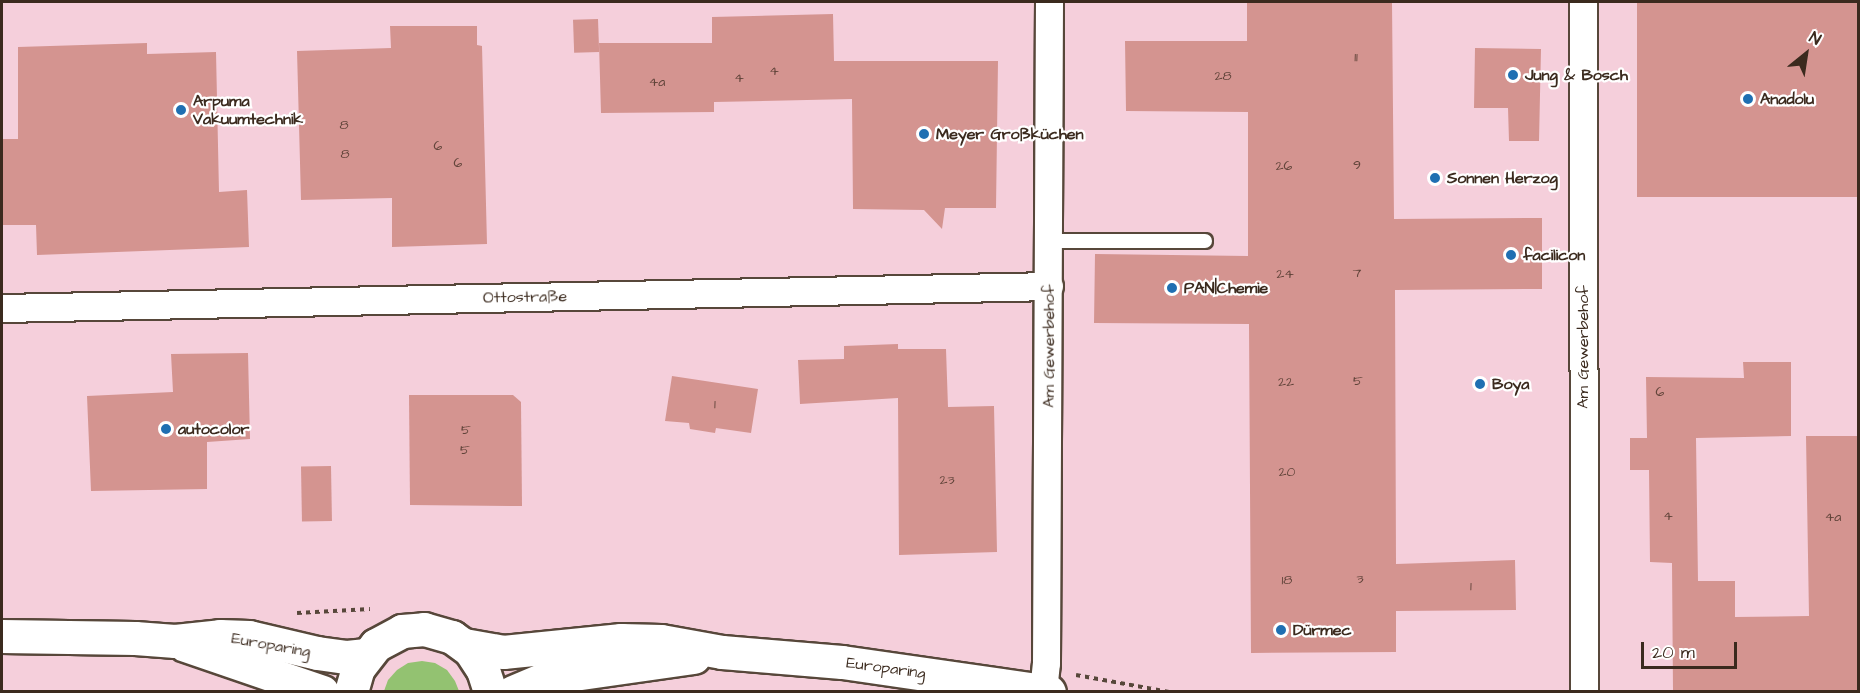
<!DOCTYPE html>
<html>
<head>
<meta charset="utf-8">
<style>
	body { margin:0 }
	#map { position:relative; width:1860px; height:693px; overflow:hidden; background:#f4edda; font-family:"Architects Daughter",sans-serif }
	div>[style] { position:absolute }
	.built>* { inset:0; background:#f5cfdb; transform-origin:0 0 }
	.green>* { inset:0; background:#93c271 }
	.building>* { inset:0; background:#d49490; transform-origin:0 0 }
	.path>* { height:4px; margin-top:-2px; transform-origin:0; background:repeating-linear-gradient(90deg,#57473a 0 4.5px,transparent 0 9px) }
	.roads { filter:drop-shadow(2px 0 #57473a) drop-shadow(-2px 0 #57473a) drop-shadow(0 2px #57473a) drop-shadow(0 -2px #57473a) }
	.lane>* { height:14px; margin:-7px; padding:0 7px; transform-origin:7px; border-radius:7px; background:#fff }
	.street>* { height:27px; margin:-13.5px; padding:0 13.5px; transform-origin:13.5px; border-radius:13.5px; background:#fff }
	.secondary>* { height:33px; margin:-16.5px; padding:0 16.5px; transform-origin:16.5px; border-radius:16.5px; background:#fff }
	.dots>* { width:16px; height:16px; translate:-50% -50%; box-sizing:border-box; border:3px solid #fff; border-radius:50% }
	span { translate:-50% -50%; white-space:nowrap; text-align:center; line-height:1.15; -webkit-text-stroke:4.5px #fff; paint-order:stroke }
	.number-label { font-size:14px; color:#61443a }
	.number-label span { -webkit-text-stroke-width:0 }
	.poi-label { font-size:16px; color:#3b2a1e; font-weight:700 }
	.left { translate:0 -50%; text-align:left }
	.street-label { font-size:16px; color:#3b2a1e }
	.frame { position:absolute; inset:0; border:3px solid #3b2a1e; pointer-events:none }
	.north { position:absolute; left:1776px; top:24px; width:60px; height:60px; -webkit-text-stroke:4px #fff; paint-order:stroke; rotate:30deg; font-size:16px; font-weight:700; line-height:24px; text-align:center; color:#3b2a1e }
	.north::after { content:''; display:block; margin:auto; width:21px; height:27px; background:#3b2a1e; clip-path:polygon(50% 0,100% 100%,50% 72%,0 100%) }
	.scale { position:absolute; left:1641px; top:642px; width:96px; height:27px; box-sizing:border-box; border:3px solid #3b2a1e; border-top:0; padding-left:8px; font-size:18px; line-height:21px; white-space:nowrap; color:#3b2a1e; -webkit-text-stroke:4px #fff; paint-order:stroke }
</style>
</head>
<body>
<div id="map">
	<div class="built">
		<div style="left:2px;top:2px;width:1856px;height:689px"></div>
	</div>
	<div class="green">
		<div style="clip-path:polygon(422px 661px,435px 663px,447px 670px,455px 681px,459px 691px,384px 691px,388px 680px,397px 670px,408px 663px)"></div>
	</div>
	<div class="building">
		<div style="clip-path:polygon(1247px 2px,1392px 2px,1394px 219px,1542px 218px,1542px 289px,1395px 290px,1396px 564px,1515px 560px,1516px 610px,1396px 611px,1396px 652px,1251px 653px,1249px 324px,1094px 323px,1095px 254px,1248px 256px,1248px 112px,1126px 111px,1125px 41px,1247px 41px)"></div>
		<div style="left:1637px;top:2px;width:221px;height:195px"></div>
		<div style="clip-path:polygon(833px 14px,834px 61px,998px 61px,996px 208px,945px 208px,942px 229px,924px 210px,853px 209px,852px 99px,714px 102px,714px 112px,601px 113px,599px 43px,712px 43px,712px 17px)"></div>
		<div style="left:598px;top:19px;width:33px;height:25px;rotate:88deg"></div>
		<div style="clip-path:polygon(390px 26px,477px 26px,477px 45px,482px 46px,487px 244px,392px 247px,392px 198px,301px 200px,297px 51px,391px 48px)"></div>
		<div style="clip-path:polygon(147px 43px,147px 54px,216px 52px,219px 192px,247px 190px,249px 247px,37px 255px,36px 225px,2px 225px,2px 139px,18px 139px,18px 47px)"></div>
		<div style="clip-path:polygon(1475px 48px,1541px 49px,1539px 141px,1509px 141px,1508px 108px,1474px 108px)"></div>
		<div style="clip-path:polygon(898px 344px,898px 349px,946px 349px,948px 407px,994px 406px,997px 552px,899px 555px,898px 398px,800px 404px,798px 360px,844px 359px,844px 346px)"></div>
		<div style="clip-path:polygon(248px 353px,250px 439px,207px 442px,207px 489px,91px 491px,87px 396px,173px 392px,171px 354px)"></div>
		<div style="clip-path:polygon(1743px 362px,1791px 362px,1791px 436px,1696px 438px,1698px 581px,1735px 581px,1735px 617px,1809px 616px,1806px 436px,1858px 436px,1858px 692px,1673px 692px,1672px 563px,1650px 562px,1649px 470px,1630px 470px,1630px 438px,1647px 438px,1646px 377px,1744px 378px)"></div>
		<div style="clip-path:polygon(672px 376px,758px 389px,751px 433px,716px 428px,715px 433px,690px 429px,689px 423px,665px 421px)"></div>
		<div style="clip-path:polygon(409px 395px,513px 395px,521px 402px,522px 506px,410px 505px)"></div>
		<div style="left:331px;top:466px;width:55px;height:30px;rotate:89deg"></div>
	</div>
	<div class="path">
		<div style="left:297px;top:613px;width:73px;rotate:-3.1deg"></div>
		<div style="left:1076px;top:675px;width:96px;rotate:10.3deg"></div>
	</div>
	<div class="roads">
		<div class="lane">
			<div style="left:1049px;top:241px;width:156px"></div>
		</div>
		<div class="street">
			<div style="left:1583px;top:2px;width:690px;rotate:89.92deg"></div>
			<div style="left:2px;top:308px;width:1047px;rotate:-1.2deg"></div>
			<div style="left:1043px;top:691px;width:28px;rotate:-84deg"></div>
			<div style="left:1046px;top:663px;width:661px;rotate:-89.74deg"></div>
		</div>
		<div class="secondary">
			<div style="left:2px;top:636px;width:133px;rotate:0.9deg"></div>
			<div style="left:135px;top:638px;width:40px;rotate:4.3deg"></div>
			<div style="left:175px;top:641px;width:45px;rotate:-6.3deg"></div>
			<div style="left:220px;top:636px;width:29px;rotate:2deg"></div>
			<div style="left:249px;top:637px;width:70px;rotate:13.2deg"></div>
			<div style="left:317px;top:653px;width:30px;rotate:8deg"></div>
			<div style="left:347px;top:657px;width:19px;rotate:-6deg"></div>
			<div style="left:185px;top:645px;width:145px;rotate:18.9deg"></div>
			<div style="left:464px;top:645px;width:40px;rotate:10deg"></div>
			<div style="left:503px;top:652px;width:119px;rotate:-5.8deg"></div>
			<div style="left:621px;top:640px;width:40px;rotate:1.4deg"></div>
			<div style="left:661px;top:641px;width:62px;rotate:10.2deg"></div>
			<div style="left:722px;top:652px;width:120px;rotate:4.8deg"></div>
			<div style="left:842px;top:662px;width:209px;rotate:8.2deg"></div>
			<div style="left:351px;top:692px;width:25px;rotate:-74deg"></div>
			<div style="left:358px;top:668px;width:29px;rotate:-52deg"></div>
			<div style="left:376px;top:645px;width:30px;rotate:-28deg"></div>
			<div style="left:402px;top:631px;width:22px;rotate:-5deg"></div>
			<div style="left:424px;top:629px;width:29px;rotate:16deg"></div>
			<div style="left:452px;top:637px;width:22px;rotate:36deg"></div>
			<div style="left:470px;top:650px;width:24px;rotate:57deg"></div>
			<div style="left:483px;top:670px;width:23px;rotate:72deg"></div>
			<div style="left:513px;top:692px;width:36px;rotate:-23deg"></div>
			<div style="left:546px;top:678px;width:149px;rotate:-8.1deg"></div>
		</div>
	</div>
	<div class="dots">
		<div style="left:1513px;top:75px;background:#1f6fb2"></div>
		<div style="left:1748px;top:99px;background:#1f6fb2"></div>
		<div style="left:181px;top:110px;background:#1f6fb2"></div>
		<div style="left:924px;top:134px;background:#1f6fb2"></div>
		<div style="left:1435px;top:178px;background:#1f6fb2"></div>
		<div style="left:1511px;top:255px;background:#1f6fb2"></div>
		<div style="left:1172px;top:288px;background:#1f6fb2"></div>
		<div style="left:1480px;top:384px;background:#1f6fb2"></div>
		<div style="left:166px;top:429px;background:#1f6fb2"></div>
		<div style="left:1281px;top:630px;background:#1f6fb2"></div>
	</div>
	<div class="number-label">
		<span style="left:1356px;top:57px">11</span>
		<span style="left:774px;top:71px">4</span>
		<span style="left:1223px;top:76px">28</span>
		<span style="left:739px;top:78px">4</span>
		<span style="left:657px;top:82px">4a</span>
		<span style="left:344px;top:125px">8</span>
		<span style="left:438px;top:146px">6</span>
		<span style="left:345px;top:154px">8</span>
		<span style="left:458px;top:163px">6</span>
		<span style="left:1357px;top:165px">9</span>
		<span style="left:1284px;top:166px">26</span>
		<span style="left:1357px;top:273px">7</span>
		<span style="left:1285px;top:274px">24</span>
		<span style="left:1358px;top:381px">5</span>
		<span style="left:1286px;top:382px">22</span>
		<span style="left:1660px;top:392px">6</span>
		<span style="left:715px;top:404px">1</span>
		<span style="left:466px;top:430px">5</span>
		<span style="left:465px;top:450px">5</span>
		<span style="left:1287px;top:472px">20</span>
		<span style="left:947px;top:480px">23</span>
		<span style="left:1668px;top:516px">4</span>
		<span style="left:1833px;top:517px">4a</span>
		<span style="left:1360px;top:579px">3</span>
		<span style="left:1287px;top:580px">18</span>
		<span style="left:1471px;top:586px">1</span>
	</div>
	<div class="poi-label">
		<span class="left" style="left:1525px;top:75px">Jung &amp; Bosch</span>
		<span class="left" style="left:1760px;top:99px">Anadolu</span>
		<span class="left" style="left:193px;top:110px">Arpuma<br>Vakuumtechnik</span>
		<span class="left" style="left:936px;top:134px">Meyer Großküchen</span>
		<span class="left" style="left:1447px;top:178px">Sonnen Herzog</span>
		<span class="left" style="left:1523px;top:255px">facilicon</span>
		<span class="left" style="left:1184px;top:288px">PAN|Chemie</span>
		<span class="left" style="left:1492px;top:384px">Boya</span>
		<span class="left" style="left:178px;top:429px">autocolor</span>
		<span class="left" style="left:1293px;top:630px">Dürmec</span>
	</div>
	<div class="street-label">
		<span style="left:525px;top:297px;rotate:-1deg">Ottostraße</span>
		<span style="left:1049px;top:346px;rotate:-90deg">Am Gewerbehof</span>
		<span style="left:1583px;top:347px;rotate:-90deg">Am Gewerbehof</span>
		<span style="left:271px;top:645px;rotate:10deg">Europaring</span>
		<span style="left:886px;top:668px;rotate:8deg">Europaring</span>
	</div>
	<div class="frame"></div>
	<div class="north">N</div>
	<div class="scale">20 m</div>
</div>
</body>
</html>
